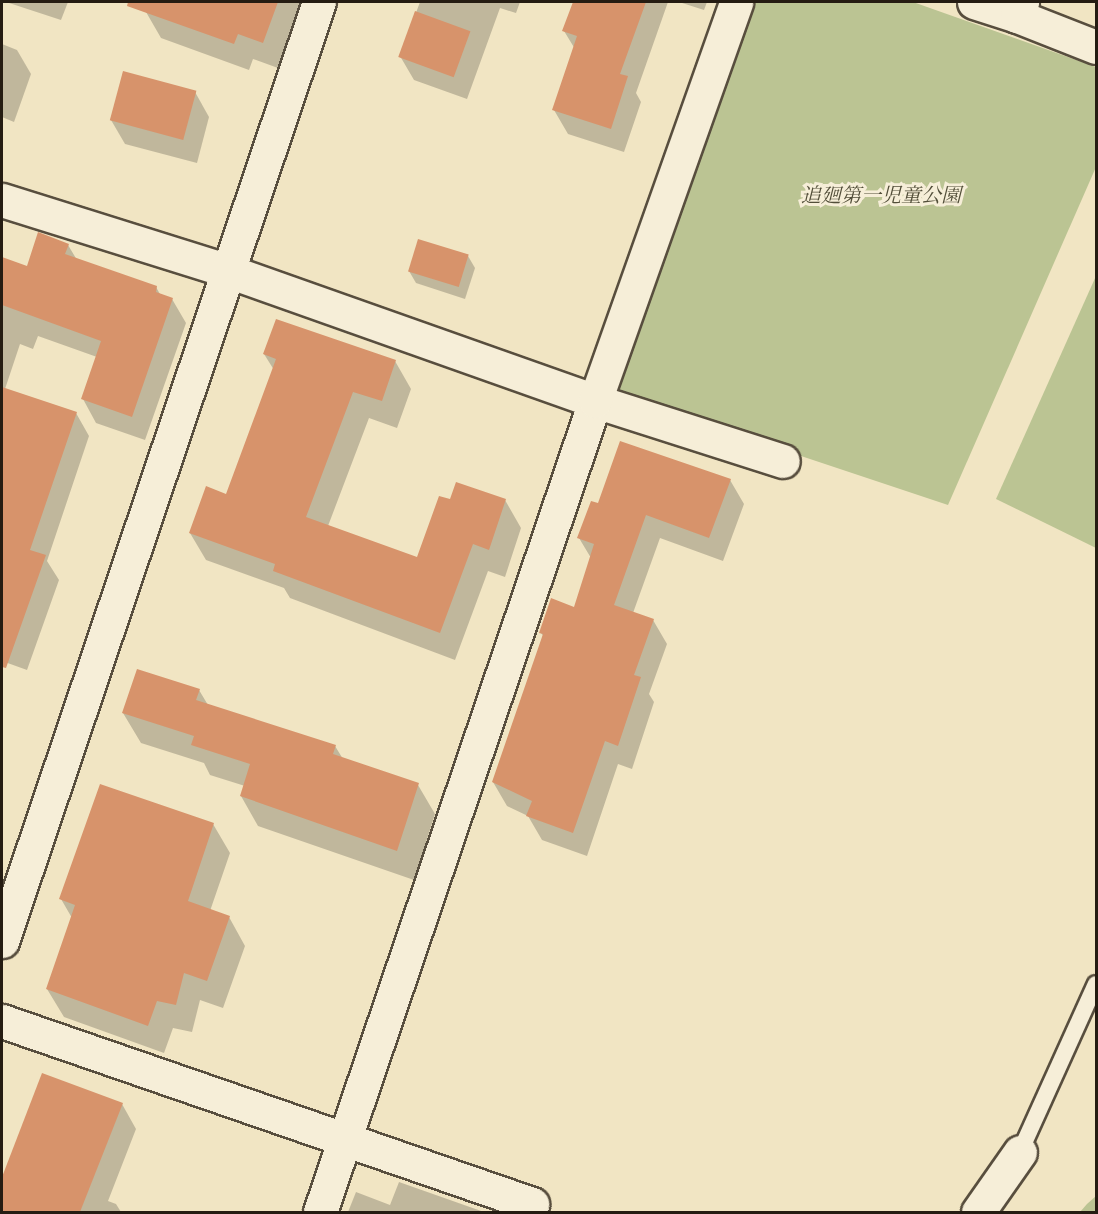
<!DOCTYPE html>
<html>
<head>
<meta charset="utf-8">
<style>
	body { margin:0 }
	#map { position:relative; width:1098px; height:1214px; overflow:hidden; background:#f1e5c3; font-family:"IM FELL French Canon","Noto Serif JP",serif }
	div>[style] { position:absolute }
	.green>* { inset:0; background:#bbc493 }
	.shadow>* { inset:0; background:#0003 }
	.building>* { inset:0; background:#d7936b; transform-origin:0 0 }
	.roads { filter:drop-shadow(2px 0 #584e3e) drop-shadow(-2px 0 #584e3e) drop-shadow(0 2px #584e3e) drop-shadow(0 -2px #584e3e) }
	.lane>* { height:16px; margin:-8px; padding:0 8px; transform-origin:8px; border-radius:8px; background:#f6eed8 }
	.street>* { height:33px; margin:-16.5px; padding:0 16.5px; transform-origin:16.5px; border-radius:16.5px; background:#f6eed8 }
	.secondary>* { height:33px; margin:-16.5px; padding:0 16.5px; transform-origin:16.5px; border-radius:16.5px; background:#f6eed8 }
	span { translate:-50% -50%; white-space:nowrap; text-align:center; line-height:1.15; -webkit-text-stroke:6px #f6eed8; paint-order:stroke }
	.park-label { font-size:20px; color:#524e39; font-style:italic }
	.frame { position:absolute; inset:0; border:3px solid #251c12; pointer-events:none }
</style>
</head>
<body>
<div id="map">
	<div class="green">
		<div style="clip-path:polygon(752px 2px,913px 2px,1096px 67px,1096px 167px,948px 505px,612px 393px)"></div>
		<div style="clip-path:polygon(1096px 276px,1096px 548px,996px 499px)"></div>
		<div style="clip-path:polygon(1096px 1196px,1096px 1212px,1080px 1212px,1087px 1204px)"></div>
	</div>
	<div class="shadow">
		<div style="clip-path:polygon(6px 2px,68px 2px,61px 20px)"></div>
		<div style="clip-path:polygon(150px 2px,302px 2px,278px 68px,253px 59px,249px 70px,161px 38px,146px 12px)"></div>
		<div style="clip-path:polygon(420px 2px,520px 2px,516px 13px,500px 8px,467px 99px,414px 80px,400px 56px)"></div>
		<div style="clip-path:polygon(574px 2px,668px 2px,636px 93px,641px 102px,624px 152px,568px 134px,554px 110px,575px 49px,564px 31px)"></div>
		<div style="clip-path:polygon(679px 2px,707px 2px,704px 10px)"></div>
		<div style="clip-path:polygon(2px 44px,17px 50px,31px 74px,14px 122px,2px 117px)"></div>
		<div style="clip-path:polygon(195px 92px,209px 117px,197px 163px,125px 144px,111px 120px)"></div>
		<div style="clip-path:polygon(68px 245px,77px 260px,156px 287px,161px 296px,172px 299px,186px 323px,145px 440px,96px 423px,83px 399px,97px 357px,38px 336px,33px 349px,20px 344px,5px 389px,76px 413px,89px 436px,47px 561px,59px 580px,27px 670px,2px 661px,2px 259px,27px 268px)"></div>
		<div style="clip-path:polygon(468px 256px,475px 268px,465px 299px,416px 283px,409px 271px)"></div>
		<div style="clip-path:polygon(264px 354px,395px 361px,411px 389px,397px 428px,369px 418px,328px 526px,418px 559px,451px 501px,505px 500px,521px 528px,505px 577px,488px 571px,455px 660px,290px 598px,284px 588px,206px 560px,190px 533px,227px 496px,274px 370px)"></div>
		<div style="clip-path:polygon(730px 480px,744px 504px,723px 561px,660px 538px,633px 613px,653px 620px,667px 644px,649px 694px,654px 702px,632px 769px,618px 764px,587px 856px,542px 840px,528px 816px,507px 806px,493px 782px,544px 637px,541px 633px,575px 608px,591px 558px,579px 538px,599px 505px)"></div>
		<div style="clip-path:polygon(199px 690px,208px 705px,335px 746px,343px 759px,418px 785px,435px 814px,414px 880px,258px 826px,241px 796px,245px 786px,210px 775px,204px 763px,141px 743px,123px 713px)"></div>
		<div style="clip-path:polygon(213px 824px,230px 853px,210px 911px,229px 917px,245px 946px,223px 1008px,200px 1000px,192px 1032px,173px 1028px,164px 1053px,64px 1017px,47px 989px,72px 918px,61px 899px)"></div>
		<div style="clip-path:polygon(122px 1104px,136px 1129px,108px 1201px,116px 1204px,121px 1212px,2px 1212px,2px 1179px)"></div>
		<div style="clip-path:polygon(399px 1182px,484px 1212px,348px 1212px,356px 1192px,390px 1205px)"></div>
	</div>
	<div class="building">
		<div style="clip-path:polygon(128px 2px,278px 2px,263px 43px,238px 34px,234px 44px,127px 6px)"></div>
		<div style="clip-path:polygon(573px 2px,646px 2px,620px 74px,628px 76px,611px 129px,552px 110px,577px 36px,562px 31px)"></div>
		<div style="left:415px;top:11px;width:59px;height:49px;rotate:20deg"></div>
		<div style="left:123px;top:71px;width:76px;height:51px;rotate:15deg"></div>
		<div style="clip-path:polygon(38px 232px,69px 244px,65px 254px,157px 286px,156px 292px,173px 298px,132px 417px,81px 399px,101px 341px,2px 305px,2px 257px,27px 266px)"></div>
		<div style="left:418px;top:239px;width:53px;height:34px;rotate:17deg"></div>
		<div style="clip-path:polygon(276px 319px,396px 360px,382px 401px,353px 392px,306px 517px,417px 557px,439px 496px,450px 499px,456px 482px,506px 499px,489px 550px,473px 544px,440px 633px,273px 571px,275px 564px,189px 533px,206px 486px,226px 494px,276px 359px,263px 354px)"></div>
		<div style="clip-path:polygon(2px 387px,77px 412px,30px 550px,46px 555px,6px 668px,2px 667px)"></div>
		<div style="clip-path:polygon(620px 441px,731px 479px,709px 538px,646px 515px,614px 605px,654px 619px,634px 675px,641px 677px,618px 746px,605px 741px,573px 833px,526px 816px,532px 801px,492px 782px,543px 634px,539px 633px,551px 598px,574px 607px,594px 544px,577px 538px,591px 501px,598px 503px)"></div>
		<div style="clip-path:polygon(137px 669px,200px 689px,196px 700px,336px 745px,333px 754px,419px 783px,397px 851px,240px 796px,250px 764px,191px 745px,194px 736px,122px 713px)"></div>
		<div style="clip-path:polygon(100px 784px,214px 823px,188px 901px,230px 916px,207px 981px,184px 973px,176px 1005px,157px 1001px,148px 1026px,46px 989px,75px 905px,59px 899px)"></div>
		<div style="clip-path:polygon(42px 1073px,123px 1103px,80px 1212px,2px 1212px,2px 1177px)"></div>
	</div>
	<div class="roads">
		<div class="lane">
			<div style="left:1020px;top:1152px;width:184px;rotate:-65.7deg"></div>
		</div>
		<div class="street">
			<div style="left:974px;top:2px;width:45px;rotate:18deg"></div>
			<div style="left:1017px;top:16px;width:15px;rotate:-70deg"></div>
			<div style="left:1017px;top:16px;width:85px;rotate:21.4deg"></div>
			<div style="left:2px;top:200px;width:237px;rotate:17.4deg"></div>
			<div style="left:228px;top:271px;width:389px;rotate:19.5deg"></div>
			<div style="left:595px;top:401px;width:197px;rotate:17.7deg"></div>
			<div style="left:2px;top:1021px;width:561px;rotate:19.05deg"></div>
			<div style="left:320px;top:1212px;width:856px;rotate:-71.27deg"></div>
			<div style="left:595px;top:401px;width:423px;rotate:-70.5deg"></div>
			<div style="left:978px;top:1212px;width:73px;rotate:-55deg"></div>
		</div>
		<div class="secondary">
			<div style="left:2px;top:941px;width:991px;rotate:-71.35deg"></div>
		</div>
	</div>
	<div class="park-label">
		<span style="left:881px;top:195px">追廻第一児童公園</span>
	</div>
	<div class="frame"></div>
</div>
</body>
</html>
